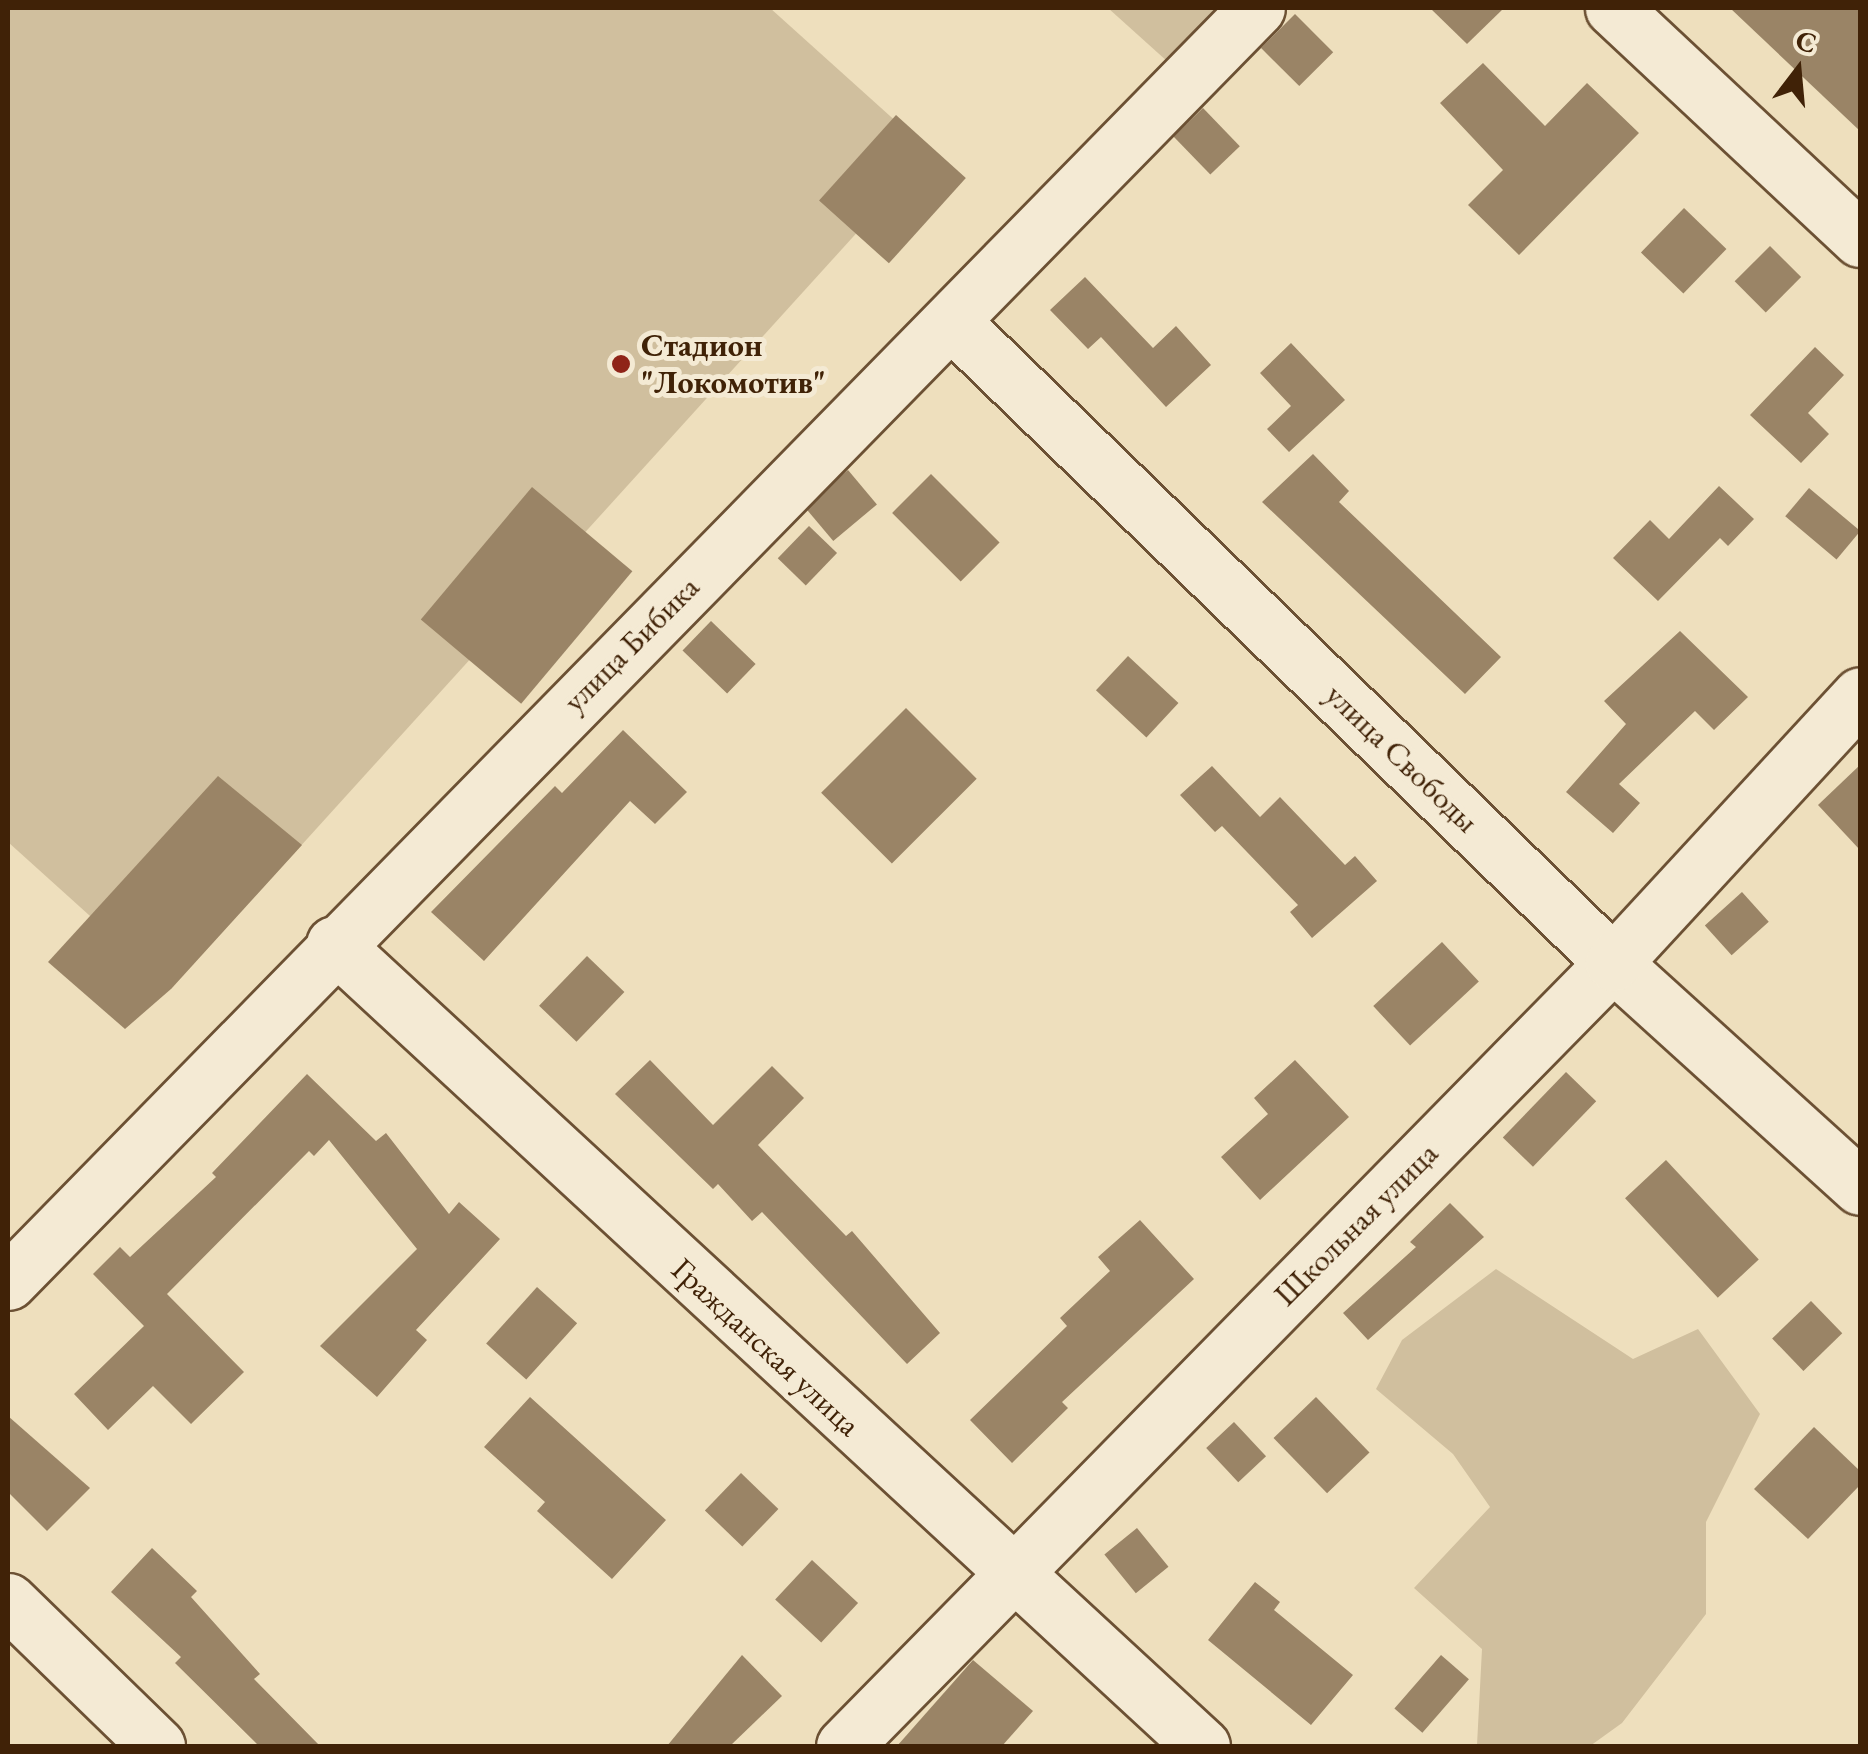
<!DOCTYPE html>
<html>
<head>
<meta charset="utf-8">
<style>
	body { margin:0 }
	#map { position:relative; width:1868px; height:1754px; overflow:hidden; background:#eedfbd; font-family:"EB Garamond",serif }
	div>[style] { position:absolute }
	.green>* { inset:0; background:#d0bf9e }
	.building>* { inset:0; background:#9a8466; transform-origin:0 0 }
	.roads { filter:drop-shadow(2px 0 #6c5134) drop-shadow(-2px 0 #6c5134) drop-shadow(0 2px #6c5134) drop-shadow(0 -2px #6c5134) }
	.minor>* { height:55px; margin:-27.5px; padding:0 27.5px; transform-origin:27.5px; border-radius:27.5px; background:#f4ead4 }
	.dots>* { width:28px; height:28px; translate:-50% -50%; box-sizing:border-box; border:5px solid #f4ead4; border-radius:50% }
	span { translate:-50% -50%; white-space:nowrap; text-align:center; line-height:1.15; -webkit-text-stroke:10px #f4ead4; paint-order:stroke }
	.poi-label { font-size:32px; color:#402207; font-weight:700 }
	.left { translate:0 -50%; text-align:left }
	.street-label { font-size:32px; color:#402207 }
	.frame { position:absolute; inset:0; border:10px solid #402207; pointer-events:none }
	.north { position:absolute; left:1748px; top:20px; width:100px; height:100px; -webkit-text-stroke:8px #f4ead4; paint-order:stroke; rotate:16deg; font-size:28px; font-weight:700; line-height:40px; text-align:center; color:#402207 }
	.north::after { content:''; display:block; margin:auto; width:35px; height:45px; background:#402207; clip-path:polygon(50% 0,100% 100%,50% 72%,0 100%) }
</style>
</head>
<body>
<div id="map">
	<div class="green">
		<div style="clip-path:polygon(8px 8px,770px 8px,930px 152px,171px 989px,8px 842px)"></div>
		<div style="clip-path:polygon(1108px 8px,1217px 8px,1168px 62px)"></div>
		<div style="clip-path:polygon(1496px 1269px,1633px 1359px,1698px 1329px,1760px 1414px,1706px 1522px,1706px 1614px,1622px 1723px,1590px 1746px,1477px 1745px,1482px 1649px,1414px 1588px,1490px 1507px,1453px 1454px,1376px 1389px,1402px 1340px)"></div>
	</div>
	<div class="building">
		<div style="clip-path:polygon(1430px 8px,1504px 8px,1467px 44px)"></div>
		<div style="clip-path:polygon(1730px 8px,1860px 8px,1860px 131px)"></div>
		<div style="left:1295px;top:14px;width:54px;height:48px;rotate:45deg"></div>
		<div style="clip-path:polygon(1483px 63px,1545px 126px,1587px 83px,1639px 133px,1519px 255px,1468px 205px,1503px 170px,1440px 103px)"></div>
		<div style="left:1203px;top:108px;width:53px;height:41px;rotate:46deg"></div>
		<div style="left:896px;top:115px;width:94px;height:115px;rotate:42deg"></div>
		<div style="left:1684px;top:208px;width:59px;height:62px;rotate:44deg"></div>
		<div style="left:1770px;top:246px;width:44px;height:50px;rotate:45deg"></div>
		<div style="clip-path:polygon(1085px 277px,1153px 348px,1176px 326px,1211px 365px,1166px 407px,1101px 337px,1088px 349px,1050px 310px)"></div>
		<div style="clip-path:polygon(1291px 343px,1345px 400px,1289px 452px,1267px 429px,1291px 406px,1260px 373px)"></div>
		<div style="clip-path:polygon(1815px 347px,1844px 375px,1808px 413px,1829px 434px,1801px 463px,1750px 415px)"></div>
		<div style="clip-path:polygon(1313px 454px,1349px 491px,1339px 502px,1501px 657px,1465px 694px,1262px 502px)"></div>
		<div style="left:848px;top:470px;width:45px;height:57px;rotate:50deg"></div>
		<div style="left:931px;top:474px;width:97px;height:55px;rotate:45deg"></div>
		<div style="clip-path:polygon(1719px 486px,1754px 519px,1728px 546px,1720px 538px,1658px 601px,1613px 558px,1650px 520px,1669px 539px)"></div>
		<div style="left:532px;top:487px;width:131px;height:173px;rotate:40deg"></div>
		<div style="left:1809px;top:488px;width:67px;height:37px;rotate:40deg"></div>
		<div style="left:809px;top:526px;width:39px;height:45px;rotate:44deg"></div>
		<div style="left:711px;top:621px;width:62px;height:41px;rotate:44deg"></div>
		<div style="clip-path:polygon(1680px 631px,1748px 697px,1714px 730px,1695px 711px,1619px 784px,1640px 803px,1613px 833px,1566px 792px,1626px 724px,1604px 701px)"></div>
		<div style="left:1128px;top:656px;width:69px;height:47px;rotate:43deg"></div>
		<div style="left:906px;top:708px;width:100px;height:120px;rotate:45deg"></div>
		<div style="clip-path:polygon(623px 730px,687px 792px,655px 824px,630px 801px,484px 961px,431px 912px,555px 786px,562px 793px)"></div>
		<div style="clip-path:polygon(1860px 765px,1860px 850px,1818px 805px)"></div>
		<div style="clip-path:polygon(1212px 766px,1260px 817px,1280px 797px,1345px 865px,1355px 856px,1377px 881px,1312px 938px,1290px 912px,1298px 905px,1222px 826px,1215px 832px,1180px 795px)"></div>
		<div style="clip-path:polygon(218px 776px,302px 845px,171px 989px,125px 1029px,48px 962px)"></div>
		<div style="left:1742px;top:892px;width:40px;height:50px;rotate:48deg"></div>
		<div style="left:1442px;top:942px;width:54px;height:94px;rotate:47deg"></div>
		<div style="left:587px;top:956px;width:52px;height:69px;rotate:44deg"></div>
		<div style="clip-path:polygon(650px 1060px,713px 1125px,772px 1066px,804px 1098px,758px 1145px,846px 1236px,852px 1231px,940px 1333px,907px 1364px,762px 1212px,752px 1221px,718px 1184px,713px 1189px,615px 1094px)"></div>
		<div style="clip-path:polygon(1295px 1060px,1349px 1117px,1260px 1200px,1221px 1157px,1268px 1114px,1254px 1098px)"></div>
		<div style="left:1566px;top:1072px;width:42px;height:91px;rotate:44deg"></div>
		<div style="clip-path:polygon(307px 1074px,376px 1141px,386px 1133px,449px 1214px,459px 1202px,500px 1239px,416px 1330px,427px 1340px,377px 1397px,320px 1346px,417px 1249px,329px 1140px,314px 1156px,309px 1151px,167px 1294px,244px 1372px,191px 1424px,153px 1386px,108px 1430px,74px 1394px,144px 1326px,93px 1274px,120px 1247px,130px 1257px,216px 1177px,212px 1173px)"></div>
		<div style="left:1666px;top:1160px;width:136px;height:56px;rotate:47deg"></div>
		<div style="clip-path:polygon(1450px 1203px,1484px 1237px,1368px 1340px,1343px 1313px,1416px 1247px,1410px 1242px)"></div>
		<div style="clip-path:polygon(1140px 1220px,1194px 1279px,1062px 1402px,1068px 1408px,1012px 1463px,970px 1420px,1067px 1326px,1060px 1318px,1110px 1271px,1098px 1257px)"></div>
		<div style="left:537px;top:1287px;width:54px;height:76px;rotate:42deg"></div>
		<div style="left:1811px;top:1301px;width:45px;height:54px;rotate:46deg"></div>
		<div style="clip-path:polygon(530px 1397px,666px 1520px,612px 1579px,537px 1511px,545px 1502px,484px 1447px)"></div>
		<div style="left:1316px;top:1397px;width:77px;height:59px;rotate:46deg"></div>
		<div style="clip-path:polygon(8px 1416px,90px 1488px,47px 1531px,8px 1492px)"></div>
		<div style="left:1234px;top:1422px;width:47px;height:38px;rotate:47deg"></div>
		<div style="clip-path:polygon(1814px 1427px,1860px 1471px,1860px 1485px,1808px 1539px,1754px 1489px)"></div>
		<div style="left:741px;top:1473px;width:52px;height:52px;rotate:44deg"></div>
		<div style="left:1137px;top:1528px;width:50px;height:42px;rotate:51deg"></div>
		<div style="clip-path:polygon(152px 1548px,197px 1591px,191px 1597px,260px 1674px,254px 1679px,320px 1746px,259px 1746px,175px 1663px,181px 1657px,111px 1592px)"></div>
		<div style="left:812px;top:1560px;width:63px;height:54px;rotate:43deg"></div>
		<div style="clip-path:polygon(1255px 1582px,1280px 1602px,1274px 1610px,1353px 1675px,1311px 1725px,1208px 1640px)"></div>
		<div style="clip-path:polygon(742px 1655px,782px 1696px,730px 1746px,667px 1746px)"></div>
		<div style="left:1441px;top:1655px;width:37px;height:71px;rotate:41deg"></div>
		<div style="clip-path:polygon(973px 1660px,1033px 1711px,1002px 1746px,897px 1746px)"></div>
	</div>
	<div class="roads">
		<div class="minor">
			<div style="left:1613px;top:8px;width:338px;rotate:43.1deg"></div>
			<div style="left:951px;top:321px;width:922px;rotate:44.12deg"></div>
			<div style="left:1613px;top:963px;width:333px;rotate:42.2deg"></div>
			<div style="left:334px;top:944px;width:1182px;rotate:42.74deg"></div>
			<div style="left:8px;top:1282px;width:1784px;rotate:-45.57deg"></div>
			<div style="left:8px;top:1601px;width:208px;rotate:44.2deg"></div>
			<div style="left:844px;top:1746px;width:1097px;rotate:-45.52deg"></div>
			<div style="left:1613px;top:963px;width:364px;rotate:-47.3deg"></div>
		</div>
	</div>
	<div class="dots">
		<div style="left:621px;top:364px;background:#8f2418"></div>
	</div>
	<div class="poi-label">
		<span class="left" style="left:641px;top:364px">Стадион<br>"Локомотив"</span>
	</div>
	<div class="street-label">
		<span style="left:631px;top:644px;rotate:-45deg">улица Бибика</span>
		<span style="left:1402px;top:758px;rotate:44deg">улица Свободы</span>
		<span style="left:1356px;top:1224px;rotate:-45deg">Школьная улица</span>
		<span style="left:766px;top:1347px;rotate:43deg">Гражданская улица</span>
	</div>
	<div class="frame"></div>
	<div class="north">С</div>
</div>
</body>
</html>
